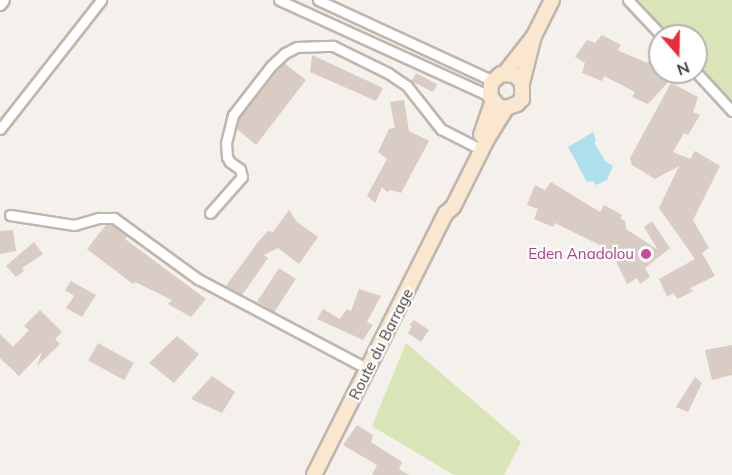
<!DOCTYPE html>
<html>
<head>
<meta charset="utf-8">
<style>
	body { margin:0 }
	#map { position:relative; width:732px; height:475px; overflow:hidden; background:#f4f0eb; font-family:Mulish,sans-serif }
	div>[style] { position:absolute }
	.green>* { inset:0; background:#dae5b7 }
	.water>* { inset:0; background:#addfec }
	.building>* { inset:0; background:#d8ccc4; transform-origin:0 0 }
	.roads { filter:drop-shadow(2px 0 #bfb6ae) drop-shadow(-2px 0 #bfb6ae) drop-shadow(0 2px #bfb6ae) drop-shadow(0 -2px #bfb6ae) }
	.street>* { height:9px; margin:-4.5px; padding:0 4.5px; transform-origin:4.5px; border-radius:4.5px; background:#fff }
	.secondary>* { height:14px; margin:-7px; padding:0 7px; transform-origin:7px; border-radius:7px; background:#fbe7cf }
	.dots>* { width:16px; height:16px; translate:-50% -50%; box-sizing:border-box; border:3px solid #fff; border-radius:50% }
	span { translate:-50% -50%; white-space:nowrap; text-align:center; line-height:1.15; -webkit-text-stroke:4.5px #fff; paint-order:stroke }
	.hotel-label { font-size:15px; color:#b23c85 }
	.right { translate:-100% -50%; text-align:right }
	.street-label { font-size:15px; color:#483f39 }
	.north { position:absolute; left:648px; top:24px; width:60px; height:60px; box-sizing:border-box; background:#fff; border:2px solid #b6b2b0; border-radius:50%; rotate:160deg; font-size:16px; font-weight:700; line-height:24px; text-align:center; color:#483f39 }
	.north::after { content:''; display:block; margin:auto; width:21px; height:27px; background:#ea2c36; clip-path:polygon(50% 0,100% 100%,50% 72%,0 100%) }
</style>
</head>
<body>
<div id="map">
	<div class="green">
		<div style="clip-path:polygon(631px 0,732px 0,732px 105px,696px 68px,696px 36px,665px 36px)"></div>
		<div style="clip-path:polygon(406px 343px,521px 442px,504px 475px,454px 475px,372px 426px)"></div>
	</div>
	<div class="water">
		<div style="clip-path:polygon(593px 132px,596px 140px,594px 142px,605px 161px,613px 166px,607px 180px,596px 185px,593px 181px,587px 182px,568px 147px)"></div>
	</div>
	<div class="building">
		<div style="clip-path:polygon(602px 35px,621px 45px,617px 50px,647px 63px,648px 61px,660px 64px,660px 72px,666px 72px,673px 77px,648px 104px,632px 97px,635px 92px,604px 76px,602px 81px,582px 73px,585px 63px,575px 57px,587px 40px,595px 43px)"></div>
		<div style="clip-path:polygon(312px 55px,383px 88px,376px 101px,310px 72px)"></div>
		<div style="clip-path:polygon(284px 63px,306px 80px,256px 145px,237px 129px,239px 119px)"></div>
		<div style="left:416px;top:73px;width:24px;height:9px;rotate:28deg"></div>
		<div style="clip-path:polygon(671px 83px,698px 97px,693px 112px,700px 115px,688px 135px,684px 133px,673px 152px,690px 159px,695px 151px,720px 166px,693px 220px,709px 248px,702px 253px,715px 276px,690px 288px,693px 291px,678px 299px,673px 293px,667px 297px,659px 279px,695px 259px,659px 208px,679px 166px,655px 179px,632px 165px,630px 158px)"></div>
		<div style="clip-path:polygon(404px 100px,409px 131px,429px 141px,401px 193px,391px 190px,387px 192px,382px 187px,375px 203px,367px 196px,387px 159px,378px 152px,389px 129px,395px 128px,390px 102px)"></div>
		<div style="clip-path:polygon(551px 182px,600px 212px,604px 205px,622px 215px,620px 218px,625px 221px,626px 229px,658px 250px,644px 227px,652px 221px,670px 248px,645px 268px,650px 277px,640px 284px,637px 278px,627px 284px,616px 261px,622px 256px,555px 223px,553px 227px,534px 219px,538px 209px,527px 205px,535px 185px,545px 190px)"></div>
		<div style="clip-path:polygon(289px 210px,297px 222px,318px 237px,299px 264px,278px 248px,264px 255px,268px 258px,242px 295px,226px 286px,258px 242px,268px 231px,273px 232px)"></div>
		<div style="clip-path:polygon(106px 225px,112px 225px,127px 236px,125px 239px,206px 299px,191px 317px,168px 304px,172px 300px,135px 282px,133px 284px,87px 249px)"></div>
		<div style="clip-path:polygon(13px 230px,16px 251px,0 254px,0 231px)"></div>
		<div style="clip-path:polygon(34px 242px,43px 254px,22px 268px,24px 271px,16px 277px,6px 266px)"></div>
		<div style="left:279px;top:268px;width:20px;height:40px;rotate:33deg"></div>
		<div style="clip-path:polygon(71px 281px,96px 295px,82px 317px,66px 308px,74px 296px,65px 290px)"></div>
		<div style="clip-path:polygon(359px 289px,381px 296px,367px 322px,373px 325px,363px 340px,317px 319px,323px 309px,340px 319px,347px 309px,351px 311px)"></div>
		<div style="clip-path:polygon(40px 310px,62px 332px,55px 339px,60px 344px,37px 366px,42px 352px,19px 376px,0 358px,0 334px,13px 347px,29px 330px,24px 326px)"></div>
		<div style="clip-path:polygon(414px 320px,429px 330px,421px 342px,408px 333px,412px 326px,409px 325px)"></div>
		<div style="clip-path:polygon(177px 336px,199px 354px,174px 383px,149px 363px)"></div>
		<div style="left:98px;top:343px;width:41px;height:20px;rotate:29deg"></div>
		<div style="clip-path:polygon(732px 345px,732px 375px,712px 380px,705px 350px)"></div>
		<div style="clip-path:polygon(212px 376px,235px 392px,222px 413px,191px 399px)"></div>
		<div style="clip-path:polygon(695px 377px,702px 383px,688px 412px,676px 407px)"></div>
		<div style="clip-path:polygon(357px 425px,373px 435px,371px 442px,402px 462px,399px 469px,409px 475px,372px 475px,377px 465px,343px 445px)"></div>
	</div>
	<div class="roads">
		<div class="street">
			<div style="left:279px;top:0;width:232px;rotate:24.5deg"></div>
			<div style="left:318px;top:0;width:193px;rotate:24.8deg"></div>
			<div style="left:628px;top:0;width:50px;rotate:46.6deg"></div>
			<div style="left:0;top:5px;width:6px;rotate:-51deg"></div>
			<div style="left:696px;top:72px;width:53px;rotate:47.3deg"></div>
			<div style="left:0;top:129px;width:164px;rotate:-51.9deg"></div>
			<div style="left:210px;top:213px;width:48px;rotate:-48.4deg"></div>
			<div style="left:242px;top:177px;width:8px;rotate:-104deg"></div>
			<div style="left:240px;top:169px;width:12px;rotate:-145deg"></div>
			<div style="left:230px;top:162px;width:6px;rotate:-121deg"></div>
			<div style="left:227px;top:157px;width:14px;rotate:-94deg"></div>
			<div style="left:226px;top:143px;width:29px;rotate:-76deg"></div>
			<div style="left:233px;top:115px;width:62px;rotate:-52.2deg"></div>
			<div style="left:271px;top:66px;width:19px;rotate:-43deg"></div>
			<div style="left:285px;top:53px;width:13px;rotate:-27deg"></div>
			<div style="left:297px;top:47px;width:36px;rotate:-2deg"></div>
			<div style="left:333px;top:46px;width:61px;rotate:26.1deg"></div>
			<div style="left:388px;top:73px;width:23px;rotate:34deg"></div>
			<div style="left:407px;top:86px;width:55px;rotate:51.7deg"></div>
			<div style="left:441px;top:129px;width:38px;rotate:27deg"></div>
			<div style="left:10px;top:215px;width:65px;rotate:8.9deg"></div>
			<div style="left:74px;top:225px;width:26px;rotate:-16deg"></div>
			<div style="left:99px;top:218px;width:15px"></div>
			<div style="left:114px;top:218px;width:104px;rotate:36deg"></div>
			<div style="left:198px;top:279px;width:192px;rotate:27.9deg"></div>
		</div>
		<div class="secondary">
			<div style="left:504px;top:74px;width:48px;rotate:-51.7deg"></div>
			<div style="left:534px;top:36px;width:40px;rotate:-63.4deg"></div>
			<div style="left:522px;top:83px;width:11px;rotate:-131deg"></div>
			<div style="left:515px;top:75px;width:14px;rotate:-176deg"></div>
			<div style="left:501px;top:74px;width:13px;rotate:138deg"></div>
			<div style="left:491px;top:83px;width:13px;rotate:94deg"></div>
			<div style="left:490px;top:96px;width:13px;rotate:51deg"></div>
			<div style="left:498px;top:106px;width:8px;rotate:14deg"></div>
			<div style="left:506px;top:108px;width:12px;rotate:-20deg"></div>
			<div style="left:517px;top:104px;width:7px;rotate:-45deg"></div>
			<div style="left:522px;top:99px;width:16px;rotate:-90deg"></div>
			<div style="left:522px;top:83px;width:49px;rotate:-75.7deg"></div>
			<div style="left:481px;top:135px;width:37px;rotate:-71deg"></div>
			<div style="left:314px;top:475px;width:293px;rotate:-63.3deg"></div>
			<div style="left:446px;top:213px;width:9px;rotate:-41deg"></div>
			<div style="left:453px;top:207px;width:76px;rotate:-63.4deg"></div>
			<div style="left:487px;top:139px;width:36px;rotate:-58deg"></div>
		</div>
	</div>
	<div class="dots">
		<div style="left:646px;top:254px;background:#d1479c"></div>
	</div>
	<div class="hotel-label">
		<span class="right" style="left:634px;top:254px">Eden Anadolou</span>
	</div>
	<div class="street-label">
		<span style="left:381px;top:344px;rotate:-63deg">Route du Barrage</span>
	</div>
	<div class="north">N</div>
</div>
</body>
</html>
